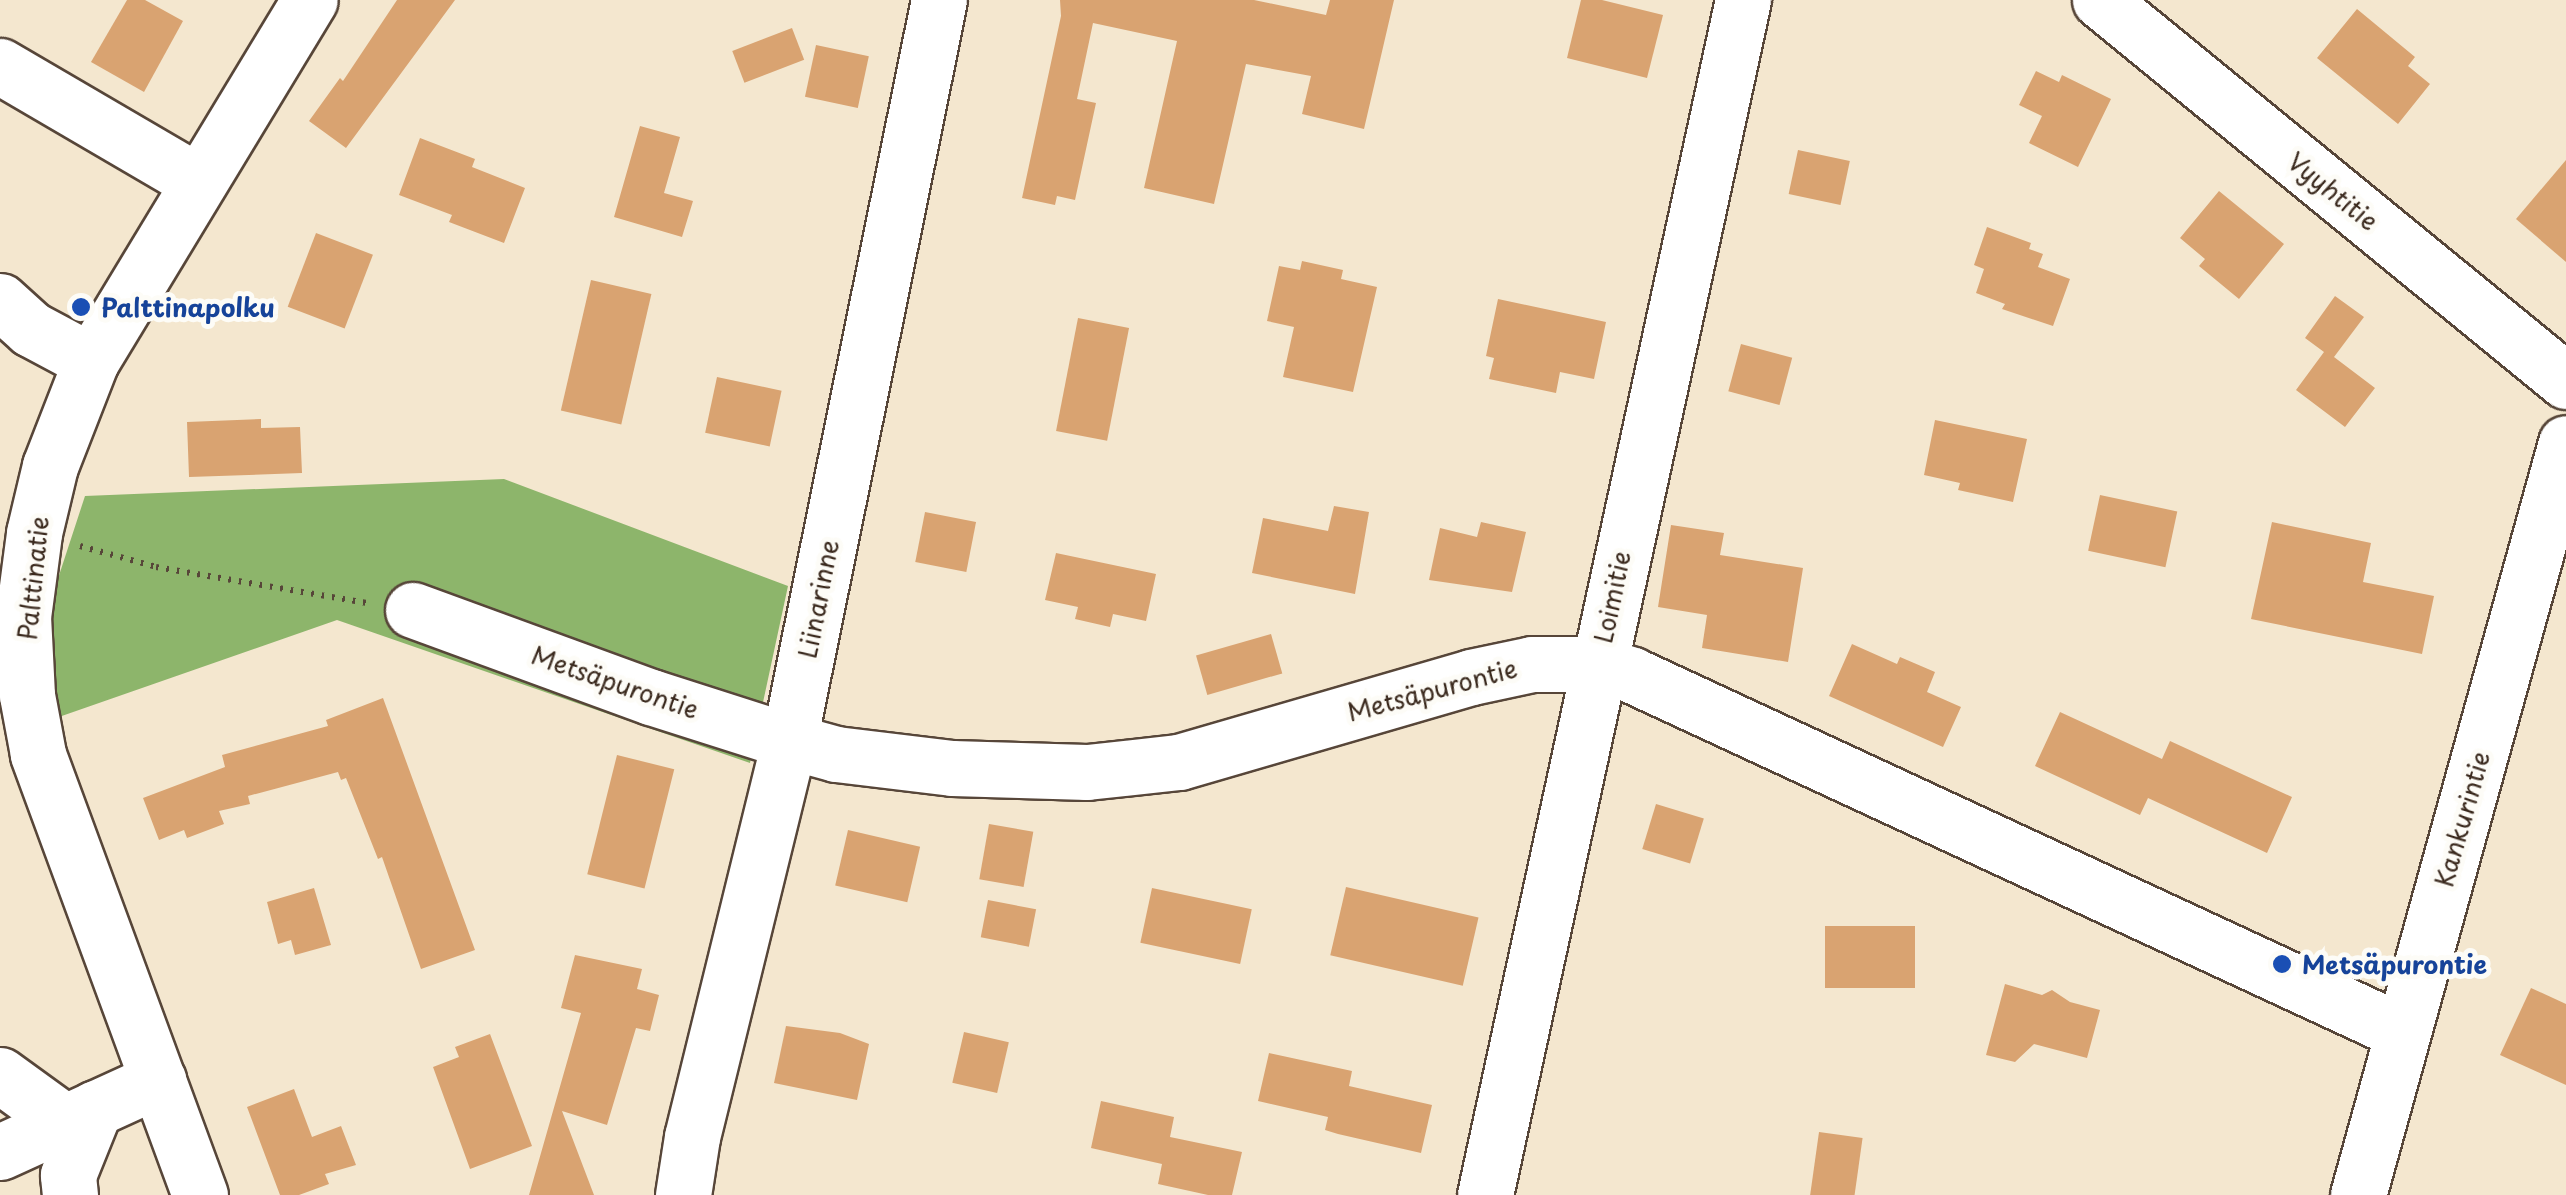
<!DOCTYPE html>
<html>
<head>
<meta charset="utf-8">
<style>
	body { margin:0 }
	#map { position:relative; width:2566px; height:1195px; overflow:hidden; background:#f4e7cf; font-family:"Playpen Sans",sans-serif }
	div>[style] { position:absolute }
	.forest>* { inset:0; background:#8db56b }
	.building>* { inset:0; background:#d9a371; transform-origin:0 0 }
	.path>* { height:6px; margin-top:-3px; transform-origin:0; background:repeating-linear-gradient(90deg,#574639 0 2.5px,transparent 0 10.5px) }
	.roads { filter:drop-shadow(2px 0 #574639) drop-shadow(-2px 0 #574639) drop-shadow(0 2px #574639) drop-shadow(0 -2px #574639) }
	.minor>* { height:55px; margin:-27.5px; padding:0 27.5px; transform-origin:27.5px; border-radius:27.5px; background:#fff }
	.dots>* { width:28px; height:28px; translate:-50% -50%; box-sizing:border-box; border:5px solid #fdfcf7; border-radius:50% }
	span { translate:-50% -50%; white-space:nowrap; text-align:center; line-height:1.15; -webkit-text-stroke:10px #fdfcf7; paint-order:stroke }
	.street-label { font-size:25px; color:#3b2a1e }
	.transit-label { font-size:25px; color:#164399; font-weight:700 }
	.left { translate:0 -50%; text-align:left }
</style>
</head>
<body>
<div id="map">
	<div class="forest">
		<div style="clip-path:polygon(504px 479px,788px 586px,750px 763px,337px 620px,56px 718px,49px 606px,85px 496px)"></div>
	</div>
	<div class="building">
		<div style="clip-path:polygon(127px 0,145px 0,183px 21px,144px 92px,91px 62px)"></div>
		<div style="clip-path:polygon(397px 0,455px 0,346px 148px,309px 121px,340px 78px,343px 81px)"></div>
		<div style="clip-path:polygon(1060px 0,1254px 0,1326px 15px,1330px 0,1394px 0,1364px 129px,1302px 114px,1311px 76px,1246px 64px,1214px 204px,1144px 188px,1177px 41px,1093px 23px,1077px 99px,1096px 103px,1075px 200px,1057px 196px,1055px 205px,1022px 198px,1061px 16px)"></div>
		<div style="clip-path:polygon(1581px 0,1602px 0,1663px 15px,1647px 78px,1567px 58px)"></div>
		<div style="clip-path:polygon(2357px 9px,2415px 57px,2408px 66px,2430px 84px,2398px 124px,2317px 58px)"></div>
		<div style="left:792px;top:28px;width:34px;height:64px;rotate:69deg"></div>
		<div style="left:816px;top:45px;width:54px;height:53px;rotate:12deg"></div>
		<div style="clip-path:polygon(2036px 71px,2059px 82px,2062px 75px,2111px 99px,2078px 167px,2029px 143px,2042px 116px,2019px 105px)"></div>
		<div style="clip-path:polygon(640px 126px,680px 137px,664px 193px,693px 201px,682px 237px,614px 217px)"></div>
		<div style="clip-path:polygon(420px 138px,475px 159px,472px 167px,525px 188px,504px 243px,449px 222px,452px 215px,399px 195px)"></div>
		<div style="left:1798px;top:150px;width:53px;height:45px;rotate:12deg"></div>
		<div style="clip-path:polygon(2566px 160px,2566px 262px,2516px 219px)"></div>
		<div style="clip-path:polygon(2219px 191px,2284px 244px,2239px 299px,2199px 266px,2205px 259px,2180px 238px)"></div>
		<div style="clip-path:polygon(1987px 227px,2031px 243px,2029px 249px,2043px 254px,2038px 267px,2070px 279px,2053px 326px,2002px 309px,2005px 304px,1976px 293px,1984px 269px,1974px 265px)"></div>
		<div style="left:316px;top:233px;width:61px;height:79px;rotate:21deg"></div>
		<div style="clip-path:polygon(1302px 261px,1343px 270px,1341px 279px,1377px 287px,1353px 392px,1283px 377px,1294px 327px,1267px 321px,1279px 266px,1300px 270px)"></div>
		<div style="left:591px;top:280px;width:62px;height:134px;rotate:13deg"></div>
		<div style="clip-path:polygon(2335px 296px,2364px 317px,2334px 357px,2375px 388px,2345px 427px,2296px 390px,2324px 352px,2305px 338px)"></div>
		<div style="clip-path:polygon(1498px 299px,1606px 322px,1594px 379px,1560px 372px,1556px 393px,1489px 379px,1494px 358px,1486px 356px)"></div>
		<div style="left:1078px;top:318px;width:52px;height:115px;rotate:11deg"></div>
		<div style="left:1741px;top:344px;width:53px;height:49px;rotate:15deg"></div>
		<div style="left:717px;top:377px;width:66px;height:57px;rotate:12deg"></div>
		<div style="clip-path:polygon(261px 419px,261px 428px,300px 427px,302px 473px,189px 477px,187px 422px)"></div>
		<div style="clip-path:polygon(1935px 420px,2027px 439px,2013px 502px,1958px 490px,1960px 483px,1924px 475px)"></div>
		<div style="left:2100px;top:495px;width:79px;height:57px;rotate:12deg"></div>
		<div style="clip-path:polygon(1334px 506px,1369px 512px,1355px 594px,1252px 573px,1263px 518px,1328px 531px)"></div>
		<div style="left:925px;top:512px;width:52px;height:51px;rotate:11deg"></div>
		<div style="clip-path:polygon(1481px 522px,1526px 532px,1512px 592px,1429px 580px,1440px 528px,1477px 537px)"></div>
		<div style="clip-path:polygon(2272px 522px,2371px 543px,2363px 582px,2434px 596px,2422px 654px,2251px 619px)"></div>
		<div style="clip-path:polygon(1671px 525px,1724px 533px,1720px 555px,1803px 568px,1788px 662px,1702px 648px,1707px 615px,1658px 607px)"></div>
		<div style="clip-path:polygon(1056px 553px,1156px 574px,1146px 621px,1113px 614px,1110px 627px,1075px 619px,1078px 607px,1045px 600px)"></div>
		<div style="left:1271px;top:634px;width:41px;height:78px;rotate:74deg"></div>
		<div style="clip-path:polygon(1852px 644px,1897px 664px,1900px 657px,1935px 672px,1927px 692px,1961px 707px,1943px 747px,1829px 696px)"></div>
		<div style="clip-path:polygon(383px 698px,475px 950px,421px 969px,382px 857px,378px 859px,346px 778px,341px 780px,338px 772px,248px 796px,250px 804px,219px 811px,224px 824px,187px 838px,184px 830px,159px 840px,143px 798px,225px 767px,222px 755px,328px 726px,326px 720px)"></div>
		<div style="clip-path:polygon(2060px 712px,2162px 759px,2170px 741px,2292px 797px,2267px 853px,2148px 798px,2140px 815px,2035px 766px)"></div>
		<div style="left:617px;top:755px;width:59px;height:123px;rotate:14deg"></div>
		<div style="left:1656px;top:804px;width:50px;height:47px;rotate:17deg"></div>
		<div style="left:989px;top:824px;width:45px;height:56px;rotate:10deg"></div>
		<div style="left:848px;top:830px;width:74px;height:57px;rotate:13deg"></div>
		<div style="left:1346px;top:887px;width:136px;height:70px;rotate:13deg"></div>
		<div style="clip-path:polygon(314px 888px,331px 945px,295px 955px,291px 940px,278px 944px,267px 902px)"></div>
		<div style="left:1152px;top:888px;width:102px;height:56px;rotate:12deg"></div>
		<div style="left:988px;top:900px;width:49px;height:38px;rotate:11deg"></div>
		<div style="left:1825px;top:926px;width:90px;height:62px"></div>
		<div style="clip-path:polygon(575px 955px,642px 969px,637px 989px,659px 995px,650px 1031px,636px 1028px,607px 1125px,562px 1111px,594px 1195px,529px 1195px,581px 1013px,561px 1008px)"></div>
		<div style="clip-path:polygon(2005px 984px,2042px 995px,2052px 990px,2070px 1002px,2100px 1010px,2087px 1058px,2034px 1044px,2015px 1062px,1986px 1055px)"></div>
		<div style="clip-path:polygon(2531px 988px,2566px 1004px,2566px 1085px,2500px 1055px)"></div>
		<div style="clip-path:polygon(786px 1026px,840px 1033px,869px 1044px,857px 1100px,774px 1083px)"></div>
		<div style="left:964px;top:1032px;width:46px;height:52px;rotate:13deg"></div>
		<div style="clip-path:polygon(490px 1034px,532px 1146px,470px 1169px,433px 1067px,459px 1057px,455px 1047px)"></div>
		<div style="clip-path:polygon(1269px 1053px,1352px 1071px,1349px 1086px,1432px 1105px,1421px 1153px,1338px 1134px,1325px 1130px,1328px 1117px,1258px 1101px)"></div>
		<div style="clip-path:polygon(294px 1089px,312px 1137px,341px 1126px,356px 1165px,325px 1174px,329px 1184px,299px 1195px,280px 1195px,247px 1107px)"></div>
		<div style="clip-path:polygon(1101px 1101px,1174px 1117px,1170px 1137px,1242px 1152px,1232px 1195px,1208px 1195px,1158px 1184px,1162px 1164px,1091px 1148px)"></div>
		<div style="left:1819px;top:1132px;width:44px;height:64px;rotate:8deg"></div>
	</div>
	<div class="path">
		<div style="left:80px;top:546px;width:79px;rotate:15.4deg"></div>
		<div style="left:156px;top:567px;width:214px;rotate:9.7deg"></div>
	</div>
	<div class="roads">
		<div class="minor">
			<div style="left:2100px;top:0;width:602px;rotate:39.27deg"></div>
			<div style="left:0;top:66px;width:228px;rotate:30.3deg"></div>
			<div style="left:0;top:301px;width:42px;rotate:42.1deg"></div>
			<div style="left:31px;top:329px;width:68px;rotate:28.1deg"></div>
			<div style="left:413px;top:610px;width:253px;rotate:20.1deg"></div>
			<div style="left:651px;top:697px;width:145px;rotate:17.7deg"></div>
			<div style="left:789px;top:741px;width:49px;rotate:15.5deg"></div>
			<div style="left:836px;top:754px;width:117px;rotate:6.9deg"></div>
			<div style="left:952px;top:768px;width:135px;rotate:1.7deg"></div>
			<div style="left:1087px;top:772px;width:93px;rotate:-6.2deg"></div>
			<div style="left:1179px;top:762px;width:304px;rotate:-16.2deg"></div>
			<div style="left:1471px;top:677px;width:62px;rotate:-12deg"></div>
			<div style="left:1532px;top:664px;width:65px"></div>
			<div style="left:1597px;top:664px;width:37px;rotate:17deg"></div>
			<div style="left:1632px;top:675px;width:849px;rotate:24.87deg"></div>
			<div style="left:0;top:1075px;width:80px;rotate:35.9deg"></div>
			<div style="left:0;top:1152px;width:174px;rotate:-24.5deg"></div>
			<div style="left:70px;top:1195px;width:20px;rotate:-96deg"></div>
			<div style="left:68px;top:1175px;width:72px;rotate:-68.1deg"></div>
			<div style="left:200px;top:1195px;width:470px;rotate:-110.2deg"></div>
			<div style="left:38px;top:754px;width:60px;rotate:-100.6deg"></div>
			<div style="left:27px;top:695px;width:78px;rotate:-92.9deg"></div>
			<div style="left:23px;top:617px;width:85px;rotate:-82.5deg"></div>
			<div style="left:34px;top:533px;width:69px;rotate:-76.6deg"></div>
			<div style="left:50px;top:466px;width:113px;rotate:-68.7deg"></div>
			<div style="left:91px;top:361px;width:422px;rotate:-58.8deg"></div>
			<div style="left:683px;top:1195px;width:59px;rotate:-81.2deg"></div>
			<div style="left:692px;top:1137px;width:408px;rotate:-76.2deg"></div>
			<div style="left:789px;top:741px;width:756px;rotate:-78.56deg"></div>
			<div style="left:1485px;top:1195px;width:1223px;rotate:-77.82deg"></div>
			<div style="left:2358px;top:1195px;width:780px;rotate:-74.54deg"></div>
		</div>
	</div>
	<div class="dots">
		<div style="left:81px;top:307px;background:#1a4fb4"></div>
		<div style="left:2282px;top:964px;background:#1a4fb4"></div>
	</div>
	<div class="street-label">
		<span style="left:2333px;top:191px;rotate:39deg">Vyyhtitie</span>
		<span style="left:33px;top:578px;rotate:-84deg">Palttinatie</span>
		<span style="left:1612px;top:597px;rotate:-78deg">Loimitie</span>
		<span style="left:818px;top:599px;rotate:-79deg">Liinarinne</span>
		<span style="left:615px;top:682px;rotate:19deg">Metsäpurontie</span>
		<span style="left:1432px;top:690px;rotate:-15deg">Metsäpurontie</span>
		<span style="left:2462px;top:819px;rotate:-74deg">Kankurintie</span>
	</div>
	<div class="transit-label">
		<span class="left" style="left:101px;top:307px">Palttinapolku</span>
		<span class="left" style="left:2302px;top:964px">Metsäpurontie</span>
	</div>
</div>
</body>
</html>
